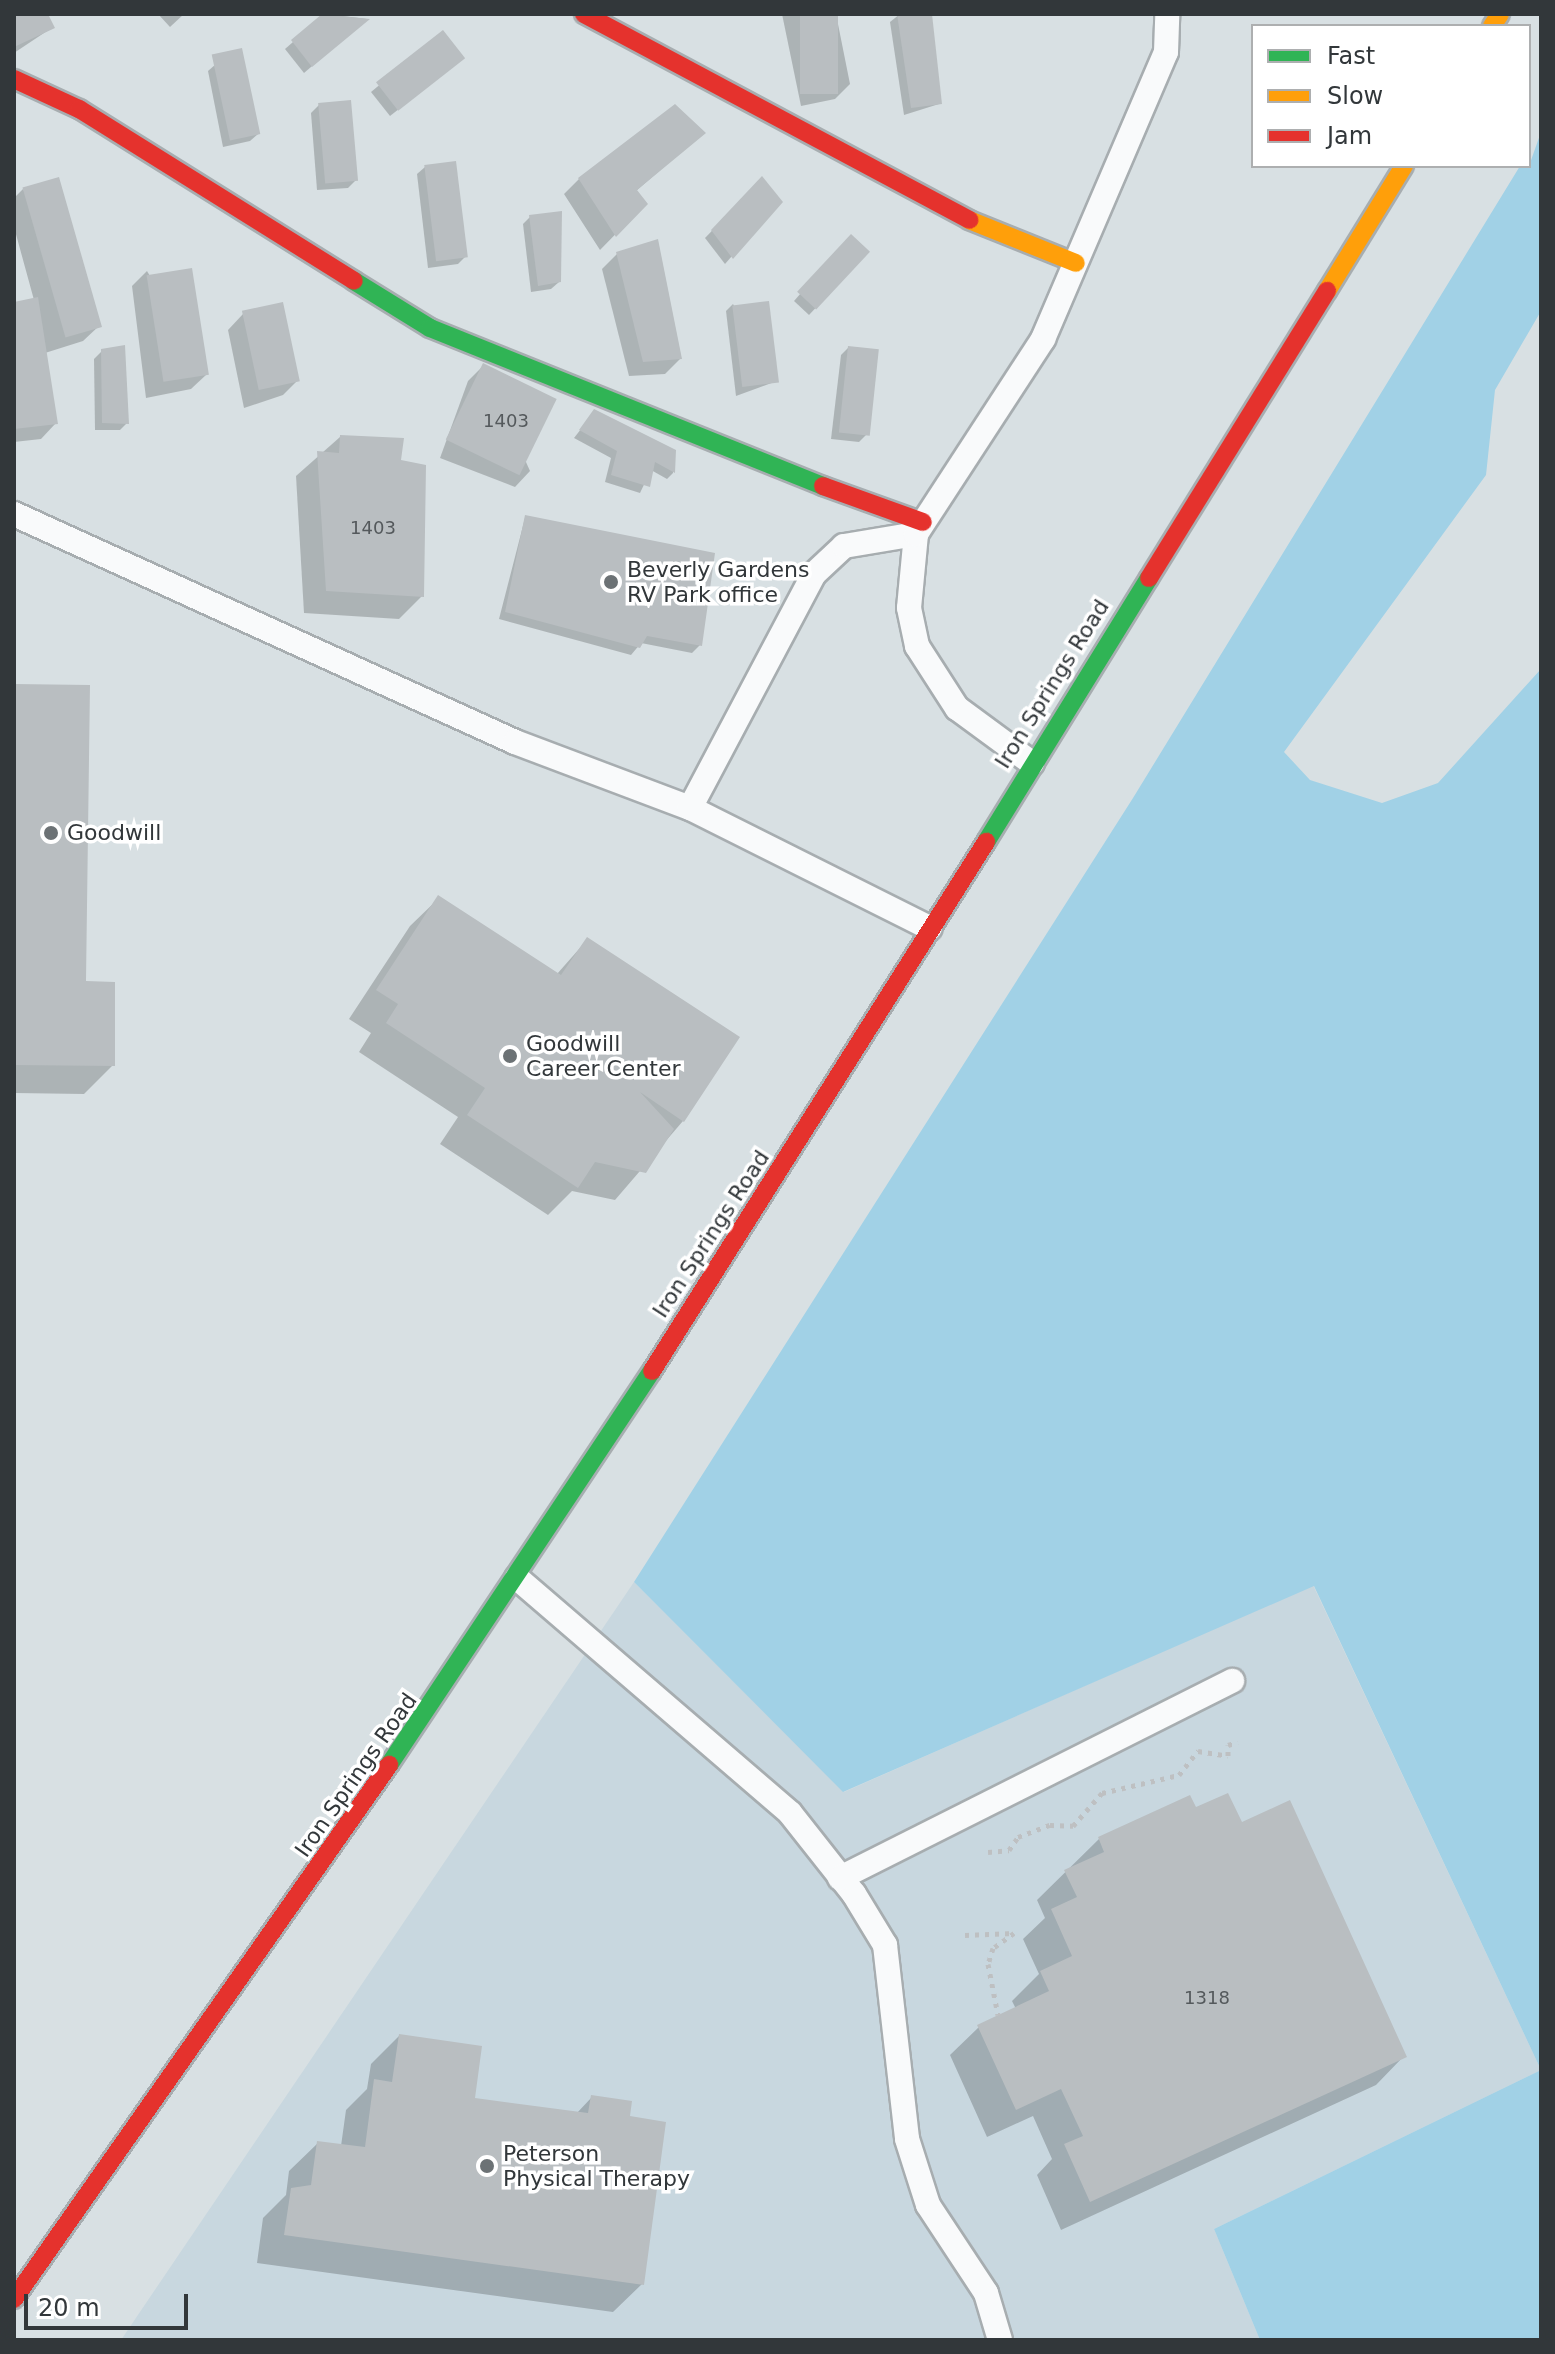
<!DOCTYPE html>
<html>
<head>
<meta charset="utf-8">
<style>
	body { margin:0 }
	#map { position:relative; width:1555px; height:2354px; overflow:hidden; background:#d8e0e3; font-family:"DejaVu Sans",sans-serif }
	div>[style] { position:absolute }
	.built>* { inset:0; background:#c8d7df }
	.green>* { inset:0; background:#a1d1e6 }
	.shadow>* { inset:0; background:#0003 }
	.building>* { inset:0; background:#b9bec1; transform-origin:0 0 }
	.path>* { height:5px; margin-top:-2.5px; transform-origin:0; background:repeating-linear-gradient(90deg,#bec0c2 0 4px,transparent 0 10px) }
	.roads { filter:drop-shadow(2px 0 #a7adb0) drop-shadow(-2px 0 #a7adb0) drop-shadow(0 2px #a7adb0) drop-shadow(0 -2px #a7adb0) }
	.lane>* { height:24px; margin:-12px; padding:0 12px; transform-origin:12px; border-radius:12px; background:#f9fafb }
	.fast>* { height:18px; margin:-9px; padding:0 9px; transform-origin:9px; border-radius:9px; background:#30b455 }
	.slow>* { height:18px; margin:-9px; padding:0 9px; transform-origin:9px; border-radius:9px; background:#ff9f0a }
	.jam>* { height:18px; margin:-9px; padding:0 9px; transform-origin:9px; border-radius:9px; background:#e5322d }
	.dots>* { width:22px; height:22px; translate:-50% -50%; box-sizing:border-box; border:4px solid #fff; border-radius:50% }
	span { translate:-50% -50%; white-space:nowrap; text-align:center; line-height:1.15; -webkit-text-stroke:7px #fff; paint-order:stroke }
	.number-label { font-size:18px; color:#54595c }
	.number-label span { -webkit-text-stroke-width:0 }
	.poi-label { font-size:22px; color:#32373a }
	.left { translate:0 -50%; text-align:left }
	.street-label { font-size:22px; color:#32373a }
	.frame { position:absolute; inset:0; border:16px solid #32373a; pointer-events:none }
	.legend { position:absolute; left:1251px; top:24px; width:280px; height:144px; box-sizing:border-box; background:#fff; border:2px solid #adafb0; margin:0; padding:10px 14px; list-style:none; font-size:24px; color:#32373a }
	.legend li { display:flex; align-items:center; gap:16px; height:40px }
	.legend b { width:40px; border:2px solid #adafb0 }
	.scale { position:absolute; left:24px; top:2294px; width:164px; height:36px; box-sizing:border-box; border:4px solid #32373a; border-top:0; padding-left:10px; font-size:24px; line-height:28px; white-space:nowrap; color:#32373a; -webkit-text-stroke:6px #fff; paint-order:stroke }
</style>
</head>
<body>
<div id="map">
	<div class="built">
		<div style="clip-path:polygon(634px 1582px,844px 1792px,1313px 1585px,1541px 2070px,1214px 2229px,1260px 2340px,121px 2340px)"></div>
	</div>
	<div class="green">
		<div style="clip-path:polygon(1541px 132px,1541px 311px,1495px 390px,1486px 475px,1284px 752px,1310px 780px,1382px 803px,1438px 783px,1541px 669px,1541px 2340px,1260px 2340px,1214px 2229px,1541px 2070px,1314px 1586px,843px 1792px,634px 1582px,1133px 798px,1520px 166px,1529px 166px)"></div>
	</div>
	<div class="shadow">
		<div style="clip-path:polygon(14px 14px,46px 14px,53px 27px,14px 53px)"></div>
		<div style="clip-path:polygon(158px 14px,184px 14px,170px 27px)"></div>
		<div style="clip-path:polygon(325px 14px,367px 19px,304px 73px,285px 49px)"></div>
		<div style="clip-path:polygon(782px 14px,836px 14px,850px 84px,835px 99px,801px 106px)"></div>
		<div style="clip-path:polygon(930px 14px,939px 104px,904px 115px,890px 22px,900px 14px)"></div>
		<div style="clip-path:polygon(442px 33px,455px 65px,390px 116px,371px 92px)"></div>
		<div style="clip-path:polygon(216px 64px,258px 134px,250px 141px,223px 147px,208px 71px)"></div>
		<div style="clip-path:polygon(319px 105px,356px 180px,348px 188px,317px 190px,311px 113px)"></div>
		<div style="clip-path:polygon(703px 133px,636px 191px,645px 204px,600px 250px,564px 194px,579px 179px)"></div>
		<div style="clip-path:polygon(425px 167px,465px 257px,458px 264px,428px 268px,417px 174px)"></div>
		<div style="clip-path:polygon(762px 179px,780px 201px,725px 264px,705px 238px)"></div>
		<div style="clip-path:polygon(23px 189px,99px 326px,83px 341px,45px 353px,56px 423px,41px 439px,14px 442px,14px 304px,34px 300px,14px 227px,14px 198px)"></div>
		<div style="clip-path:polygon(530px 217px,559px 282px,551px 289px,531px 292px,523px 224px)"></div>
		<div style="clip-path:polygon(844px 244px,868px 252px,809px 315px,794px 301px)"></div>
		<div style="clip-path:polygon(617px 254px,680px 359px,665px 374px,629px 376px,602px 269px)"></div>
		<div style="clip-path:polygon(147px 271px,207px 374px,191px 389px,146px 398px,132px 286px)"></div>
		<div style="clip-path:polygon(733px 304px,777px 381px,736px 396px,726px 311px)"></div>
		<div style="clip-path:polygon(243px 314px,298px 380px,283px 395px,244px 408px,228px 330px)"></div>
		<div style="clip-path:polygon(848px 348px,866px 435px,859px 442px,831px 439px,841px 355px)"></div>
		<div style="clip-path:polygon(102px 351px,127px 423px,120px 430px,95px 430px,94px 359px)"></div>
		<div style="clip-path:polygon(483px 366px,530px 471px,515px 487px,440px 458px,468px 381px)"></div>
		<div style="clip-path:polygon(595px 411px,674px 451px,673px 473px,667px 479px,651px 470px,640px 493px,605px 482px,611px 458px,574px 438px)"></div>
		<div style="clip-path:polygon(340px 437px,399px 461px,422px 596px,399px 619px,304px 613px,296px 476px)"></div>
		<div style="clip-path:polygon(525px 518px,700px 645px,692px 653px,641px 643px,631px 655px,499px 619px)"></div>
		<div style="clip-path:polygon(14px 686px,84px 983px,113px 1065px,84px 1094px,14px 1093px)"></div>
		<div style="clip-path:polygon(439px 898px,557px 974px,587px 940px,683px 1121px,615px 1200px,572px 1191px,548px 1215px,440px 1144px,458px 1117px,359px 1052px,371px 1033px,349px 1019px,410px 926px)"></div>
		<div style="clip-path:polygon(1195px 1810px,1241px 1824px,1404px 2056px,1376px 2085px,1061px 2230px,1037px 2175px,1052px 2159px,1033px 2116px,987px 2137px,950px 2055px,979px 2027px,1016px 2009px,1012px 2001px,1039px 1974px,1023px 1939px,1045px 1918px,1037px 1900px,1099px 1839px)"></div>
		<div style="clip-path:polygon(399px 2036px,473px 2100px,576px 2114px,592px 2097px,628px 2118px,642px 2284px,613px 2312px,257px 2263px,263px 2218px,286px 2195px,289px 2171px,318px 2143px,341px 2146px,346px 2110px,367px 2089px,371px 2064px)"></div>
	</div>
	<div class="building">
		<div style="clip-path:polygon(14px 14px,48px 14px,55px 28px,14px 47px)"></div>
		<div style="clip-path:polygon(322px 14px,370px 19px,312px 67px,291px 40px)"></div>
		<div style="left:800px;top:14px;width:38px;height:80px"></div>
		<div style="clip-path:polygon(897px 14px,932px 14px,942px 104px,911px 108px)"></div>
		<div style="left:443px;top:30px;width:36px;height:85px;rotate:52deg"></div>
		<div style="left:242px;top:48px;width:88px;height:31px;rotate:78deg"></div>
		<div style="left:351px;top:100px;width:81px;height:33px;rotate:85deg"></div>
		<div style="clip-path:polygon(675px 104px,706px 133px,637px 190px,648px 204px,616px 237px,578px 178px)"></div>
		<div style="left:456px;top:161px;width:97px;height:32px;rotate:83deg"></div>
		<div style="clip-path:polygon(762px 176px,783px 202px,733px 259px,711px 230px)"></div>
		<div style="left:59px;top:177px;width:156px;height:38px;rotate:74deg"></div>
		<div style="clip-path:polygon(562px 211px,561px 282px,538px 286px,529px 215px)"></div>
		<div style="left:851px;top:234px;width:26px;height:79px;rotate:43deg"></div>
		<div style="clip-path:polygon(658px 239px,682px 359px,643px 362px,616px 252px)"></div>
		<div style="left:192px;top:268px;width:108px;height:46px;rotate:81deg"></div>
		<div style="clip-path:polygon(38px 297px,58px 424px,14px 429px,14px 302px)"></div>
		<div style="left:769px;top:301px;width:82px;height:37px;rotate:83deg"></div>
		<div style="left:283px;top:302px;width:81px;height:42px;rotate:78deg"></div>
		<div style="clip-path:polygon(125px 345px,129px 424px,102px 423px,101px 349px)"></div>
		<div style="left:848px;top:346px;width:31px;height:87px;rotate:6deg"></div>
		<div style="left:483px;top:363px;width:82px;height:85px;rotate:26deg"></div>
		<div style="clip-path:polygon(594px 409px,676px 450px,675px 473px,655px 462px,650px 487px,611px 475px,617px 451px,579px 430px)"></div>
		<div style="clip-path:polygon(340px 435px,404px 438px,401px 460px,426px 465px,424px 597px,326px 591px,317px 451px,339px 453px)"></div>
		<div style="clip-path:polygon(525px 515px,715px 553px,702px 646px,647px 636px,640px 648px,505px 612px)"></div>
		<div style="clip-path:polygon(14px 684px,90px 685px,86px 981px,115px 982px,115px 1066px,14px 1065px)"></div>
		<div style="clip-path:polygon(438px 895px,561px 975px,587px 937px,740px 1037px,684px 1122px,640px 1092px,674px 1129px,646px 1173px,595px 1162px,578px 1188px,467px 1115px,485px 1088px,386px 1023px,398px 1004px,376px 990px)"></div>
		<div style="clip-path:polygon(1228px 1793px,1242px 1822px,1290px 1800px,1407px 2057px,1090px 2202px,1064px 2144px,1083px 2136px,1061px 2089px,1016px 2110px,977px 2025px,1049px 1991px,1040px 1971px,1072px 1956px,1051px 1909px,1077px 1897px,1064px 1870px,1104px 1852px,1098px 1837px,1190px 1795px,1196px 1807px)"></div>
		<div style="clip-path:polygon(399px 2034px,482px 2046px,475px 2098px,588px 2113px,591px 2095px,632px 2101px,630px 2116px,666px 2122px,644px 2285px,284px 2235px,291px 2188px,311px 2185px,317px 2141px,365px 2147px,374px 2079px,392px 2082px)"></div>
	</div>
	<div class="path">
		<div style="left:988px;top:1852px;width:21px;rotate:-5deg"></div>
		<div style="left:1009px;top:1850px;width:16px;rotate:-55deg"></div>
		<div style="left:1018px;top:1837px;width:34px;rotate:-21deg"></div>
		<div style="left:1050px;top:1825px;width:23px;rotate:2deg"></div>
		<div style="left:1073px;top:1826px;width:44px;rotate:-48.7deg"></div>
		<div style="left:1102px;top:1793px;width:79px;rotate:-13.2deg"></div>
		<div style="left:1179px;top:1775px;width:31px;rotate:-52deg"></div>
		<div style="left:1198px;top:1751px;width:30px;rotate:9deg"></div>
		<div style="left:1228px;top:1756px;width:11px;rotate:-90deg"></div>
		<div style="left:1228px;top:1745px;width:10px;rotate:-17deg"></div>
		<div style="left:965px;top:1935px;width:49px;rotate:-2.3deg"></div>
		<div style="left:1014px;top:1933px;width:26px;rotate:144deg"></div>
		<div style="left:993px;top:1948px;width:17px;rotate:107deg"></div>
		<div style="left:988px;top:1964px;width:52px;rotate:78.9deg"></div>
	</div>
	<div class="roads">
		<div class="lane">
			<div style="left:14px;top:514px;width:550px;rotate:24.47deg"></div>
			<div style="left:515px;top:742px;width:187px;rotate:20.7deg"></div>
			<div style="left:690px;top:808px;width:268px;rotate:26.6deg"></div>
			<div style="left:916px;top:534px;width:74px;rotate:95.4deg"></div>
			<div style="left:909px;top:608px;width:39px;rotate:78deg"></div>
			<div style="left:917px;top:646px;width:74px;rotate:57.2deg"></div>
			<div style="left:957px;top:708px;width:93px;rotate:36.3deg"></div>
			<div style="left:690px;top:808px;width:265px;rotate:-62.1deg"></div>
			<div style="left:814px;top:574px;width:41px;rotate:-43deg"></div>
			<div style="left:844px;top:546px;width:73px;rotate:-9.5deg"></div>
			<div style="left:916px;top:534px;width:233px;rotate:-56.9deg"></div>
			<div style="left:1043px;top:339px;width:312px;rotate:-66.8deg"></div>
			<div style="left:1166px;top:52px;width:38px;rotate:-88deg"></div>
			<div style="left:517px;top:1578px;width:360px;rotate:40.7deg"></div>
			<div style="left:790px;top:1813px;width:103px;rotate:51.7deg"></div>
			<div style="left:854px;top:1894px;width:60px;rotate:58.7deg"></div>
			<div style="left:885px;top:1945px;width:195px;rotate:83.5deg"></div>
			<div style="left:907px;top:2139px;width:69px;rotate:72.3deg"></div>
			<div style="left:928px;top:2205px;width:105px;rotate:56.6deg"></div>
			<div style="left:986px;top:2293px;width:49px;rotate:73.4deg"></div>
			<div style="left:840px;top:1878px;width:439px;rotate:-26.7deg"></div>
		</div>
		<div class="fast">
			<div style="left:354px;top:281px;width:89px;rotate:31.7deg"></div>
			<div style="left:430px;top:328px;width:424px;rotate:21.9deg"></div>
			<div style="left:986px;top:842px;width:310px;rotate:-58.3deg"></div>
			<div style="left:389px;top:1765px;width:474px;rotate:-56.3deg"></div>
		</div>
		<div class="slow">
			<div style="left:1492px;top:26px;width:14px;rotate:-56deg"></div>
			<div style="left:969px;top:220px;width:115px;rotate:21.9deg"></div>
			<div style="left:1327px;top:291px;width:147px;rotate:-58.4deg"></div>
		</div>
		<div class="jam">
			<div style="left:584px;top:14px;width:437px;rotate:28.1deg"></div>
			<div style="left:14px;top:79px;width:72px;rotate:24.8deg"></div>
			<div style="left:79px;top:109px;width:324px;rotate:32deg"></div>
			<div style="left:823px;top:486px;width:106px;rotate:19.8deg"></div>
			<div style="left:1149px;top:578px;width:338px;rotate:-58.2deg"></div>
			<div style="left:652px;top:1371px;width:626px;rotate:-57.73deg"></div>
			<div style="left:14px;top:2299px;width:653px;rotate:-54.92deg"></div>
		</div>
	</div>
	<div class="dots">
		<div style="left:611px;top:582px;background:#6c7275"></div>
		<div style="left:51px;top:833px;background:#6c7275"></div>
		<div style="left:510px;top:1056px;background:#6c7275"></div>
		<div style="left:487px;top:2166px;background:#6c7275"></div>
	</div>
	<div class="number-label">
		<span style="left:506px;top:421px">1403</span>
		<span style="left:373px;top:528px">1403</span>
		<span style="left:1207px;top:1998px">1318</span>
	</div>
	<div class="poi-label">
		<span class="left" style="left:627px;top:582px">Beverly Gardens<br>RV Park office</span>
		<span class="left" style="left:67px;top:833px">Goodwill</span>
		<span class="left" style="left:526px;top:1056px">Goodwill<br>Career Center</span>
		<span class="left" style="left:503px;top:2166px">Peterson<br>Physical Therapy</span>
	</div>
	<div class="street-label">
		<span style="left:1052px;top:684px;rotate:-58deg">Iron Springs Road</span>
		<span style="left:711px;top:1234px;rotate:-57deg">Iron Springs Road</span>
		<span style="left:356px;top:1775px;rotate:-55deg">Iron Springs Road</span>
	</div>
	<div class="frame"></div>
	<ul class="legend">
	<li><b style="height:10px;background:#30b455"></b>Fast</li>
	<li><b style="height:10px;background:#ff9f0a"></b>Slow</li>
	<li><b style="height:10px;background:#e5322d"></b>Jam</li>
	</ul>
	<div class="scale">20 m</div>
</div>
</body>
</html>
